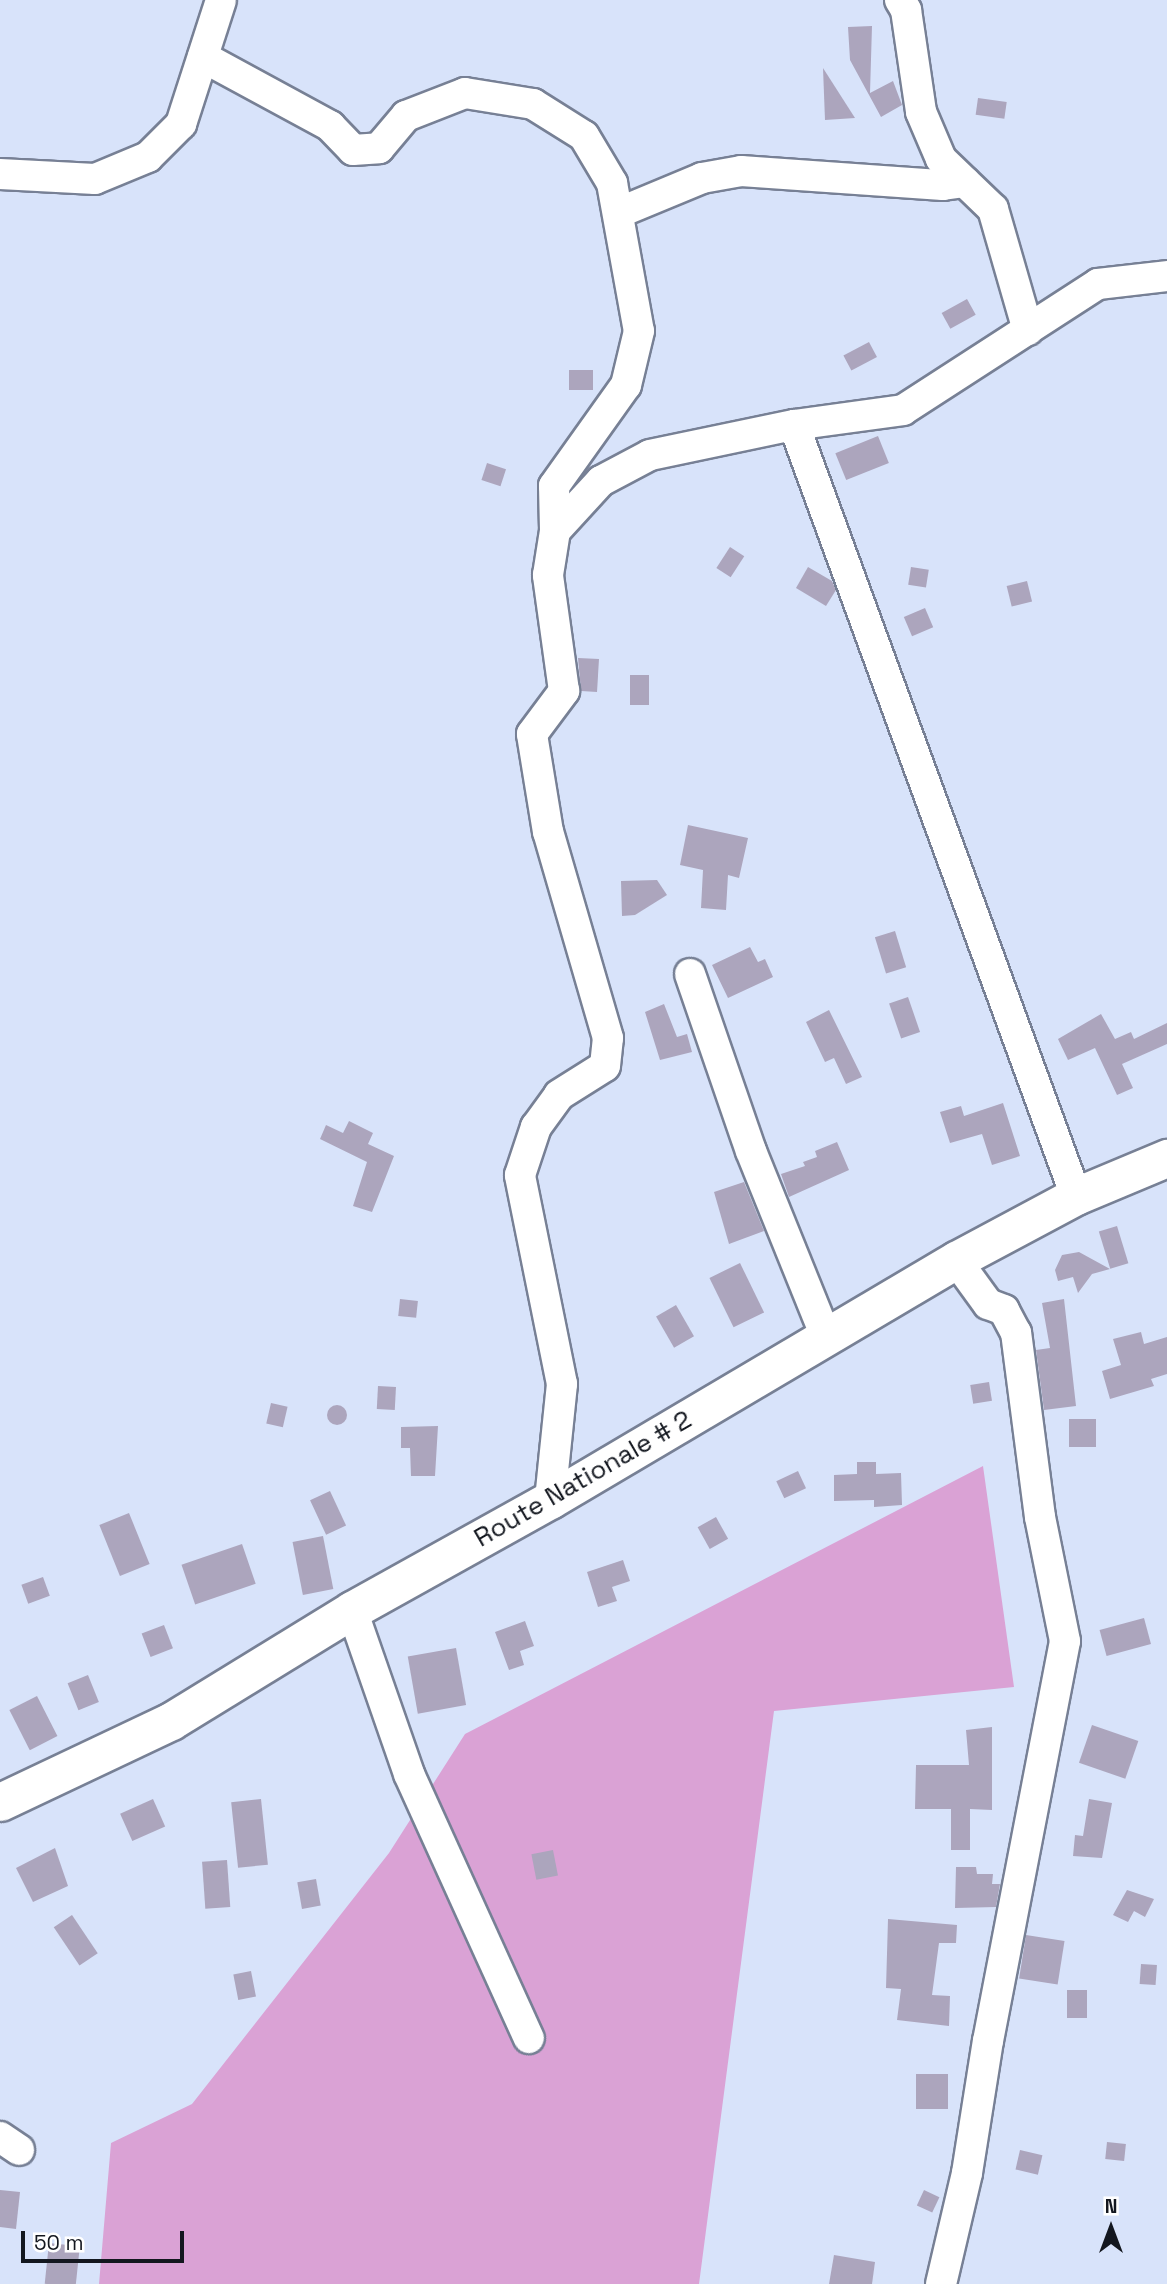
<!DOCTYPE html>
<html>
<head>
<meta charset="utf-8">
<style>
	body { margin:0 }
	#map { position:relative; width:1167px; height:2284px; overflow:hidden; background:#d8e3fa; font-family:"Space Grotesk",sans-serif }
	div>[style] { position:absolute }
	.green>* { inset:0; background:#daa2d5 }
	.building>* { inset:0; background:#aca5bd; transform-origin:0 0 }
	.round { border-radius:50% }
	.roads { filter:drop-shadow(2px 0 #778095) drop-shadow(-2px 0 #778095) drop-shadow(0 2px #778095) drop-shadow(0 -2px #778095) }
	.minor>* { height:30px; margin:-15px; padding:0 15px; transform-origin:15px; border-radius:15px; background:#fff }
	.major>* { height:37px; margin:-18.5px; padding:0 18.5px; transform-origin:18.5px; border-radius:18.5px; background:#fff }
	span { translate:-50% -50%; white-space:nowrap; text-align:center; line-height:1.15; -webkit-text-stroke:7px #fff; paint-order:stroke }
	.street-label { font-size:26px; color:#13171f }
	.north { position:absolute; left:1076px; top:2193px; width:70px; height:70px; -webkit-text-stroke:5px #fff; paint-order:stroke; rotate:0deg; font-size:19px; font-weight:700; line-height:28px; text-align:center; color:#13171f }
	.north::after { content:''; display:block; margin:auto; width:24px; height:32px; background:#13171f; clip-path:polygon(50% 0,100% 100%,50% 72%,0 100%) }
	.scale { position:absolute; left:21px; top:2231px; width:163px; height:32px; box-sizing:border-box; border:4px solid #13171f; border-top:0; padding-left:9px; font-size:21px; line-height:24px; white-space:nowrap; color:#13171f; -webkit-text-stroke:5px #fff; paint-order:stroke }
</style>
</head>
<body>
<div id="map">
	<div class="green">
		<div style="clip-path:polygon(983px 1466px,1014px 1687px,774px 1711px,699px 2284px,99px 2284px,111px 2143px,192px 2104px,389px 1853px,465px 1734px)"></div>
	</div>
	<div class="building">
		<div style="clip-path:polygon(872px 26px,870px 93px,893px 81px,902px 105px,881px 117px,850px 60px,848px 27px)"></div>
		<div style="clip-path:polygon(823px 68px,855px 118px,825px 120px)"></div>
		<div style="left:978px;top:98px;width:29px;height:17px;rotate:8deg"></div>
		<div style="left:967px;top:299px;width:18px;height:29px;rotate:61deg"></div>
		<div style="left:869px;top:342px;width:17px;height:29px;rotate:62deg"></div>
		<div style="left:569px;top:370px;width:24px;height:20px"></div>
		<div style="left:878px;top:436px;width:29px;height:46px;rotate:68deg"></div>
		<div style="left:487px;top:463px;width:20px;height:18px;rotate:18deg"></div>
		<div style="left:730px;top:547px;width:17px;height:25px;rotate:33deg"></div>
		<div style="clip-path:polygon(808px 567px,832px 581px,836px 590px,826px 606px,796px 588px)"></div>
		<div style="left:911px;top:567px;width:18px;height:18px;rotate:9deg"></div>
		<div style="left:1027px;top:581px;width:21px;height:21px;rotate:76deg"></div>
		<div style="left:925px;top:608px;width:21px;height:23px;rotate:67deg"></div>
		<div style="clip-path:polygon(578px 658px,599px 659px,597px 692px,581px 691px)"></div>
		<div style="left:630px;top:675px;width:19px;height:30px"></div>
		<div style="clip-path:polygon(688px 825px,748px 838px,739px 878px,728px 875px,726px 910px,701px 908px,703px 870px,680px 865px)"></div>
		<div style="clip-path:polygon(657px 880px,667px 895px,635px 915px,622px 916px,621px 881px)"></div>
		<div style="left:895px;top:931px;width:38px;height:21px;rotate:73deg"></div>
		<div style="clip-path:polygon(750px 947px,758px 962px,765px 959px,773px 977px,728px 998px,712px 965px)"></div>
		<div style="left:908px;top:997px;width:37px;height:20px;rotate:71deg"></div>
		<div style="clip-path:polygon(664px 1004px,677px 1037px,687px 1034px,692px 1052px,660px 1060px,645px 1012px)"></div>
		<div style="clip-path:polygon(829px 1010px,862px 1077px,846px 1084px,834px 1058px,825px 1062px,806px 1022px)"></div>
		<div style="clip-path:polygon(1101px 1014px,1115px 1039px,1131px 1032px,1134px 1039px,1167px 1023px,1167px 1044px,1122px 1064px,1133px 1088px,1117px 1095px,1095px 1048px,1068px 1060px,1058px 1039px)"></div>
		<div style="clip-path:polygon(1003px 1103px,1020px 1156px,992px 1165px,982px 1134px,950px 1143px,940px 1112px,961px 1106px,964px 1116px)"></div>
		<div style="clip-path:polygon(349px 1121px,373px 1133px,368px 1144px,394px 1156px,372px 1212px,353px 1206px,367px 1162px,320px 1139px,326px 1125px,343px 1133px)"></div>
		<div style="clip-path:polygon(837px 1142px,849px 1170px,789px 1197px,781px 1174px,805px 1166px,803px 1162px,817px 1157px,815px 1151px)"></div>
		<div style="clip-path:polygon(744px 1182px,764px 1231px,729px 1244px,714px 1192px)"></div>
		<div style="left:1117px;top:1226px;width:39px;height:19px;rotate:73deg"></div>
		<div style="clip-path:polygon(1079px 1252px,1110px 1269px,1092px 1274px,1078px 1293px,1073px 1277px,1058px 1281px,1055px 1270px,1062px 1255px)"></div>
		<div style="left:740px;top:1263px;width:55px;height:34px;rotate:64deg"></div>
		<div style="left:400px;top:1299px;width:18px;height:17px;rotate:6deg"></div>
		<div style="clip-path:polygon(1064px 1299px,1076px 1406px,1044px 1410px,1036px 1350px,1050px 1348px,1042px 1303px)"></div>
		<div style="left:676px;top:1305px;width:36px;height:23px;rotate:60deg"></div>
		<div style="clip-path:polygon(1141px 1332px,1144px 1344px,1167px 1337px,1167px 1374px,1151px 1379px,1154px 1386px,1110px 1399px,1102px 1371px,1121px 1365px,1113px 1339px)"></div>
		<div style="left:989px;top:1382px;width:19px;height:19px;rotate:81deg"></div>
		<div style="left:378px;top:1386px;width:18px;height:23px;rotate:3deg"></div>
		<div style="left:271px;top:1403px;width:17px;height:21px;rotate:13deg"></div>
		<div class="round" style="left:327px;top:1405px;width:20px;height:20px"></div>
		<div style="left:1069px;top:1419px;width:27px;height:28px"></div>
		<div style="clip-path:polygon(438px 1426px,435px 1476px,411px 1476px,410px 1448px,401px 1448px,401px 1427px)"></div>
		<div style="clip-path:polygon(857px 1462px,876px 1462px,876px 1474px,901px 1473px,902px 1505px,874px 1507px,874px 1500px,834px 1501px,834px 1475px,857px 1474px)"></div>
		<div style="left:798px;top:1471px;width:19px;height:24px;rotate:65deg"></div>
		<div style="left:330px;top:1491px;width:38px;height:22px;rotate:65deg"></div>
		<div style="left:129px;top:1513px;width:55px;height:32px;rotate:68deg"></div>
		<div style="left:716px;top:1517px;width:25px;height:21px;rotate:61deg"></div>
		<div style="left:323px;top:1536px;width:54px;height:31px;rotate:79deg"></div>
		<div style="left:242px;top:1544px;width:42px;height:64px;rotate:71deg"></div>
		<div style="clip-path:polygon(623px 1560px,630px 1581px,612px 1587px,617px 1601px,598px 1607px,587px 1572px)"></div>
		<div style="left:43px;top:1577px;width:20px;height:23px;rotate:70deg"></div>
		<div style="left:1144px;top:1618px;width:27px;height:46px;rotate:75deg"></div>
		<div style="clip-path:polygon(525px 1621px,534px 1646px,520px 1651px,524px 1665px,509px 1670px,495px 1632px)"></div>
		<div style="left:164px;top:1625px;width:25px;height:24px;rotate:69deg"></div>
		<div style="left:456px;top:1648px;width:58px;height:49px;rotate:80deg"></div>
		<div style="left:88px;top:1675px;width:29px;height:22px;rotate:68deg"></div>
		<div style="left:37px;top:1696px;width:45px;height:31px;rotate:63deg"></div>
		<div style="left:1092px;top:1725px;width:49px;height:40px;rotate:19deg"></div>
		<div style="clip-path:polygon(992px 1727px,992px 1810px,970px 1809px,970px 1850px,951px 1850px,951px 1809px,915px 1809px,916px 1765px,969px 1765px,966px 1730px)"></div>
		<div style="left:153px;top:1799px;width:30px;height:36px;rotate:66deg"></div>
		<div style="left:261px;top:1799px;width:66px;height:30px;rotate:84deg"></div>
		<div style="clip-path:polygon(1089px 1799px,1112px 1803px,1102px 1858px,1073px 1856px,1075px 1835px,1083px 1836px)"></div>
		<div style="clip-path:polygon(55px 1848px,68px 1886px,33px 1902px,16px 1868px)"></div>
		<div style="left:553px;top:1850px;width:26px;height:22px;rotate:79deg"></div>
		<div style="left:227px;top:1860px;width:47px;height:25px;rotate:86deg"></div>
		<div style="clip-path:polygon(956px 1867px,976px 1867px,977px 1874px,993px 1874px,992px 1884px,1000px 1884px,996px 1907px,955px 1908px)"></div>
		<div style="left:316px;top:1879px;width:27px;height:19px;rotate:80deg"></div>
		<div style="clip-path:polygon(1127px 1890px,1154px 1899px,1145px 1917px,1134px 1911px,1128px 1922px,1113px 1915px)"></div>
		<div style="left:72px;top:1915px;width:46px;height:22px;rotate:56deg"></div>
		<div style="clip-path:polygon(888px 1919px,957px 1925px,956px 1943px,939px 1943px,932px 1995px,950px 1996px,949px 2026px,897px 2020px,901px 1989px,886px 1988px)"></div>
		<div style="left:1026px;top:1935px;width:39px;height:44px;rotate:9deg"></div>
		<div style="left:1141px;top:1964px;width:16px;height:20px;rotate:4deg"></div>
		<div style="left:251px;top:1971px;width:26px;height:18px;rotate:79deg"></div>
		<div style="left:1067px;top:1990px;width:20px;height:28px"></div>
		<div style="left:916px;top:2074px;width:32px;height:35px"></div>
		<div style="left:1107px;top:2142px;width:19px;height:17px;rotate:6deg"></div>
		<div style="left:1020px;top:2150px;width:23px;height:20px;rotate:13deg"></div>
		<div style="clip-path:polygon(0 2190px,20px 2192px,16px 2229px,0 2227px)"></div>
		<div style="left:924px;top:2190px;width:17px;height:17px;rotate:25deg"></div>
		<div style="left:49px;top:2243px;width:31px;height:41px;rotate:6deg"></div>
		<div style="clip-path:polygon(834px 2255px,875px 2262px,872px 2284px,829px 2284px)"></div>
	</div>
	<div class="roads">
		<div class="minor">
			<div style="left:900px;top:0;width:12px;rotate:59deg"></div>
			<div style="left:906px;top:10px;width:103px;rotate:81.6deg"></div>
			<div style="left:921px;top:112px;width:51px;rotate:66.9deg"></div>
			<div style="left:941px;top:159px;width:72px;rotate:43.9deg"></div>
			<div style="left:993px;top:209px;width:126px;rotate:73.9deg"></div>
			<div style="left:203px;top:57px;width:145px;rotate:28.5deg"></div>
			<div style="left:330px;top:126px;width:33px;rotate:46deg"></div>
			<div style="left:353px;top:150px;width:26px;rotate:-4deg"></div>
			<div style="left:379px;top:148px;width:42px;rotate:-49.8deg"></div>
			<div style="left:406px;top:116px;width:63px;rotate:-21.3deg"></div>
			<div style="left:465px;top:93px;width:69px;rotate:9.2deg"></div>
			<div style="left:533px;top:104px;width:60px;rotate:32.1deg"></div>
			<div style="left:584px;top:136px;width:55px;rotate:59.2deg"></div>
			<div style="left:612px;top:183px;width:150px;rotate:79.7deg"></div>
			<div style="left:639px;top:331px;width:56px;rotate:103.5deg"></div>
			<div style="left:626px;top:385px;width:124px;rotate:125.5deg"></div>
			<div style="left:554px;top:486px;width:45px;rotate:88.7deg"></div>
			<div style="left:0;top:174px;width:95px;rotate:3deg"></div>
			<div style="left:95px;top:179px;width:57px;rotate:-22.5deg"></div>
			<div style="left:148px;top:157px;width:47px;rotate:-45deg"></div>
			<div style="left:181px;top:124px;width:130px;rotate:-72.1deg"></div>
			<div style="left:618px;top:213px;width:91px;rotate:-22.6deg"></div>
			<div style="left:702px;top:178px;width:40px;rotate:-10deg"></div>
			<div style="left:741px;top:171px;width:202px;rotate:4deg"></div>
			<div style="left:943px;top:185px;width:22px;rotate:-8deg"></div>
			<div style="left:794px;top:425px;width:821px;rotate:69.91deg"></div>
			<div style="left:690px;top:974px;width:187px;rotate:71deg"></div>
			<div style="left:751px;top:1151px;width:201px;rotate:68deg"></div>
			<div style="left:550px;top:1500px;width:117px;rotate:-84.1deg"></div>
			<div style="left:562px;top:1384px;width:213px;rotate:-101.4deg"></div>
			<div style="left:520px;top:1175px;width:51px;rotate:-71.6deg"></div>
			<div style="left:536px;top:1127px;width:39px;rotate:-54deg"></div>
			<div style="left:559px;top:1095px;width:54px;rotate:-32.2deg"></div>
			<div style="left:605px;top:1066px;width:28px;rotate:-84deg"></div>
			<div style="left:608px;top:1038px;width:215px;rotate:-106.2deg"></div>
			<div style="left:548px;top:832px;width:99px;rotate:-99.3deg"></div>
			<div style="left:532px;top:734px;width:54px;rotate:-53.3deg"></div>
			<div style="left:564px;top:691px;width:117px;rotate:-97.9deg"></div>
			<div style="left:548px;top:575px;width:45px;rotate:-81deg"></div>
			<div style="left:555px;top:531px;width:68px;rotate:-47.4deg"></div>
			<div style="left:601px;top:481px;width:55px;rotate:-28deg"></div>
			<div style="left:650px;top:455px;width:147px;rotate:-11.8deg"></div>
			<div style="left:794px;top:425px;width:110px;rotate:-7.8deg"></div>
			<div style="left:903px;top:410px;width:232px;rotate:-32.9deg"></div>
			<div style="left:1098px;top:284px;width:69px;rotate:-6.6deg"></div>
			<div style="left:352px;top:1610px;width:174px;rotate:70.8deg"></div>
			<div style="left:409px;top:1774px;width:290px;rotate:65.6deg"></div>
			<div style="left:0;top:2137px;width:23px;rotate:34deg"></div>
			<div style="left:941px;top:2284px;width:114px;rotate:-76.8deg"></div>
			<div style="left:967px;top:2173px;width:134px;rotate:-81deg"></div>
			<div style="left:988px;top:2041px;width:407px;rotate:-79.1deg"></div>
			<div style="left:1065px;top:1641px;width:126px;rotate:-101.4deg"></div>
			<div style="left:1040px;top:1517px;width:186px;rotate:-97.4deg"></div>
			<div style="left:1016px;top:1333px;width:26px;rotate:-118deg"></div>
			<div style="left:1004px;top:1310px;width:17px;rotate:-159deg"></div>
			<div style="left:988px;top:1304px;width:54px;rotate:-126deg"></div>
		</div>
		<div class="major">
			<div style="left:0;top:1802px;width:189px;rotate:-25.3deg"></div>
			<div style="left:171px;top:1721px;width:212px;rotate:-31.5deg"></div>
			<div style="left:352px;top:1610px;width:227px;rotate:-29.1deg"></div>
			<div style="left:550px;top:1500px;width:472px;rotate:-30.6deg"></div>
			<div style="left:956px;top:1260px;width:136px;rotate:-28.1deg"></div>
			<div style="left:1076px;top:1196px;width:99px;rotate:-22.7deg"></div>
		</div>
	</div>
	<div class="street-label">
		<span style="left:583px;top:1479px;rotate:-30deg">Route Nationale # 2</span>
	</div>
	<div class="north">N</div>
	<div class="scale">50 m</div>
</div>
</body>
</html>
